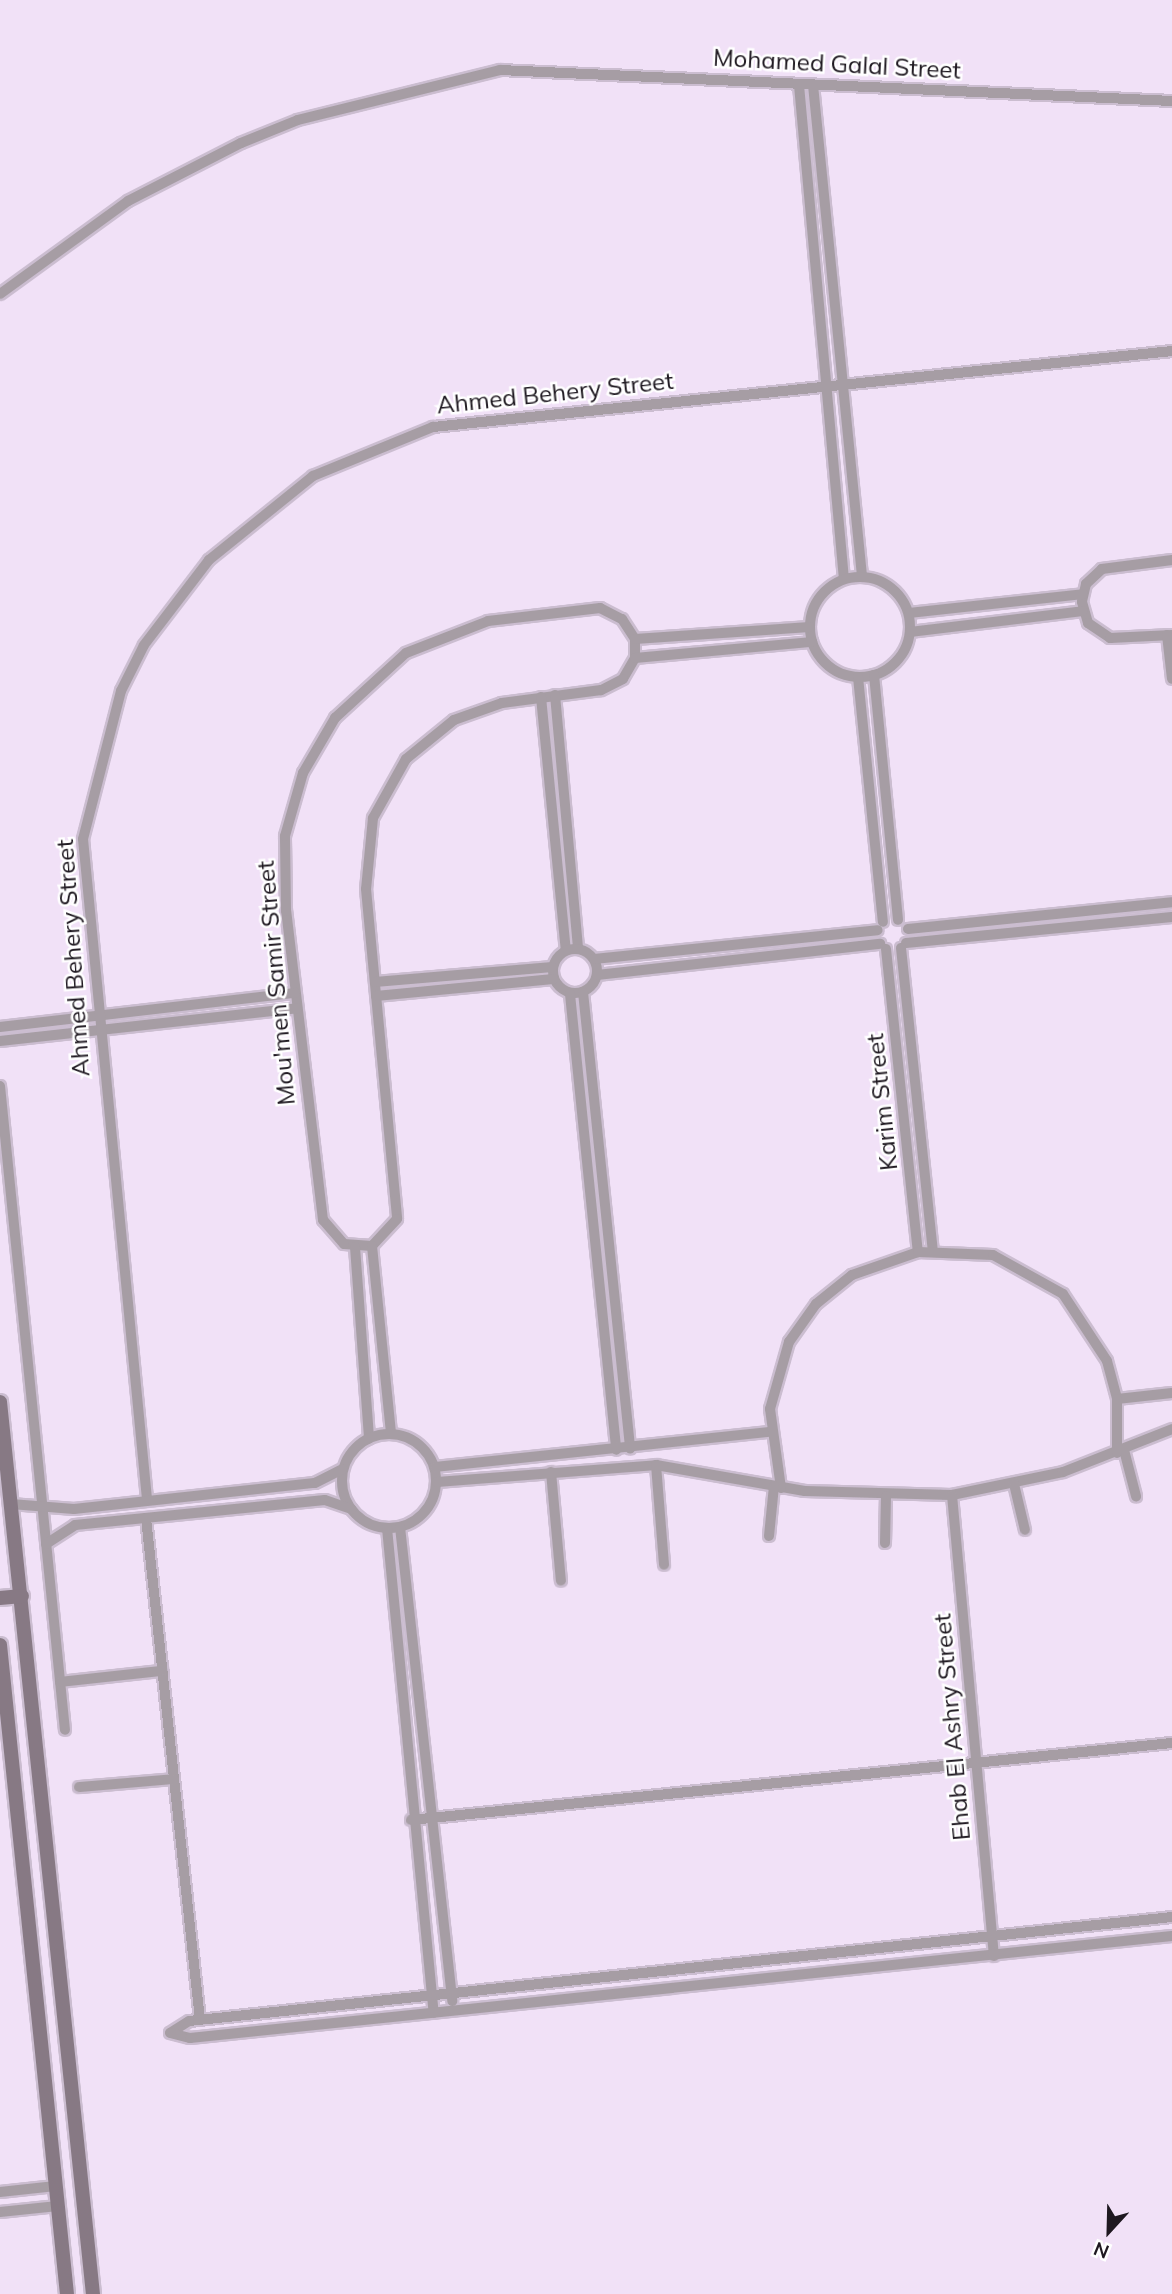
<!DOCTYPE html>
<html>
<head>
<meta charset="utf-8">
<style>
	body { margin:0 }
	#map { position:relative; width:1172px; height:2294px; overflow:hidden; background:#f1e1f7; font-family:Mulish,sans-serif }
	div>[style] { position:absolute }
	.roads { filter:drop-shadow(2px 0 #cbbdd0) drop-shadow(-2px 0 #cbbdd0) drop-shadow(0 2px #cbbdd0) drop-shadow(0 -2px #cbbdd0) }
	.street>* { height:10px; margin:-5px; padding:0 5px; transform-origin:5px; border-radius:5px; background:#a69da4 }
	.street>.ring { margin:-5px; padding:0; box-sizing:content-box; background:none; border:10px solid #a69da4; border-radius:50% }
	.secondary>* { height:14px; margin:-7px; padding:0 7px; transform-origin:7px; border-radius:7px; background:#877984 }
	span { translate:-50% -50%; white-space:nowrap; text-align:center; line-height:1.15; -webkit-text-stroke:5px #fff; paint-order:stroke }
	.street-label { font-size:24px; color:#1e1820 }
	.north { position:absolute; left:1074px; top:2196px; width:70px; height:70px; -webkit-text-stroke:5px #fff; paint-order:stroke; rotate:202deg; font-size:19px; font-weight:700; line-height:28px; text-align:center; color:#1e1820 }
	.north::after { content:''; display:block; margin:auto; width:24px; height:32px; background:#1e1820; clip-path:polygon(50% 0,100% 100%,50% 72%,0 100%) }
</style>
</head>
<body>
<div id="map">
	<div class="roads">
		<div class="street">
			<div style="left:799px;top:85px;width:496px;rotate:84.8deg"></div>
			<div style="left:813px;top:85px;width:493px;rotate:84.3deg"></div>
			<div style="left:0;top:294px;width:158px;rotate:-36deg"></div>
			<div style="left:128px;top:201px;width:127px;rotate:-27.2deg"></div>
			<div style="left:241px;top:143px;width:61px;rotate:-22deg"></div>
			<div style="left:298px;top:120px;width:208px;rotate:-13.9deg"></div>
			<div style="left:500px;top:70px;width:673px;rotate:2.64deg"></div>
			<div style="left:1172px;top:560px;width:71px;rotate:172.7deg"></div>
			<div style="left:1102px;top:569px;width:22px;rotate:137deg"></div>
			<div style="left:1086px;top:584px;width:18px;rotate:103deg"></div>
			<div style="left:1082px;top:602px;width:22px;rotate:74deg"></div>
			<div style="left:1088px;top:623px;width:27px;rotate:34deg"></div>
			<div style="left:1110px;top:638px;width:62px;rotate:-2.8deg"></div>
			<div class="ring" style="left:810px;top:577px;width:90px;height:90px"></div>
			<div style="left:600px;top:608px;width:25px;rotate:27deg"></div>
			<div style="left:622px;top:619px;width:24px;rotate:57deg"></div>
			<div style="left:635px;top:639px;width:19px;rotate:90deg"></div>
			<div style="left:635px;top:658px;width:24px;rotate:120deg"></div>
			<div style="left:623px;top:679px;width:25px;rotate:153deg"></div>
			<div style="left:601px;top:690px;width:100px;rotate:172.5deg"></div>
			<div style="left:502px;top:703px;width:51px;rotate:160.5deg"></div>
			<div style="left:454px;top:720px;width:62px;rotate:140.9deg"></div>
			<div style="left:406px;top:759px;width:68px;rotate:119.2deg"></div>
			<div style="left:373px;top:818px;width:71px;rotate:95.6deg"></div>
			<div style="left:366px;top:889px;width:331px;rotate:84.6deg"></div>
			<div style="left:397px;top:1219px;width:37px;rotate:133deg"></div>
			<div style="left:372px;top:1246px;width:28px;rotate:-176deg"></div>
			<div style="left:344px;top:1244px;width:32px;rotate:-131deg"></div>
			<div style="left:323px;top:1220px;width:311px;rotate:-96.8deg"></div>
			<div style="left:286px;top:911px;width:75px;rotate:-90.8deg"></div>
			<div style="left:285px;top:836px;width:66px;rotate:-74.1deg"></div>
			<div style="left:303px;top:773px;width:64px;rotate:-59.8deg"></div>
			<div style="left:335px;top:718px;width:96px;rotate:-42.5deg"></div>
			<div style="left:406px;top:653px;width:88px;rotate:-21.3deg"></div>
			<div style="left:488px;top:621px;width:113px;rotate:-6.6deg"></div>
			<div style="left:909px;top:613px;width:175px;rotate:-6.2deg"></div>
			<div style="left:910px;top:632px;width:174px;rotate:-6.9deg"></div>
			<div style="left:1167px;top:635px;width:44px;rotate:83.5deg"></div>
			<div style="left:635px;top:639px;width:175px;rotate:-3.9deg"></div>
			<div style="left:635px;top:658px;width:178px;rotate:-5.2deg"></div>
			<div style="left:874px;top:675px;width:246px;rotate:84.4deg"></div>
			<div style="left:858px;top:677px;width:246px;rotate:84.2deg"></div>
			<div style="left:555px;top:695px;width:255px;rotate:84.8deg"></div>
			<div style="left:541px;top:697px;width:254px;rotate:84.4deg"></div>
			<div style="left:908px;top:929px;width:265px;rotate:-5.8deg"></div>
			<div style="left:906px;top:943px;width:267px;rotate:-5.6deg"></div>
			<div style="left:901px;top:948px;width:304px;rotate:84deg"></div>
			<div class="ring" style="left:553px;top:949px;width:34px;height:34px"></div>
			<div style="left:886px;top:949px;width:305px;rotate:84deg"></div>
			<div style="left:594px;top:959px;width:285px;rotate:-5.8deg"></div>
			<div style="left:597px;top:975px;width:285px;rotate:-6.3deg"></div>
			<div style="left:375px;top:982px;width:178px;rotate:-4.8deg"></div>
			<div style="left:583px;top:992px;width:459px;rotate:84.1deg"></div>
			<div style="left:570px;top:994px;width:458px;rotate:84.2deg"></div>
			<div style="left:376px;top:996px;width:178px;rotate:-5.5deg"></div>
			<div style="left:0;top:1027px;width:297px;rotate:-6.6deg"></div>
			<div style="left:0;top:1041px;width:299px;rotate:-6.3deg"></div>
			<div style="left:0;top:1086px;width:647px;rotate:84.24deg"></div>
			<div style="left:372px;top:1246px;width:188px;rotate:84.2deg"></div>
			<div style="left:355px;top:1247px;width:192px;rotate:85.8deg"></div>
			<div style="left:1117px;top:1399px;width:55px;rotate:-6.2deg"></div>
			<div class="ring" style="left:342px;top:1434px;width:84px;height:84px"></div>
			<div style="left:1124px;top:1450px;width:48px;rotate:75.4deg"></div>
			<div style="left:656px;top:1465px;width:100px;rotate:85.4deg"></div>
			<div style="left:435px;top:1467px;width:336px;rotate:-6deg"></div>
			<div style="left:551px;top:1472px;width:109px;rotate:84.8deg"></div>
			<div style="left:437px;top:1482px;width:220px;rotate:-4.4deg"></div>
			<div style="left:656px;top:1465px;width:151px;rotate:9.9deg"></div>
			<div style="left:805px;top:1491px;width:147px;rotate:1.6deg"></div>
			<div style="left:952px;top:1495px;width:113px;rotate:-11.7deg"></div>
			<div style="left:1063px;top:1472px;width:117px;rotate:-21.5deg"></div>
			<div style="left:1014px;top:1484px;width:47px;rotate:76.6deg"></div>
			<div style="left:781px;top:1488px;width:80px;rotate:-97.9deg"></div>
			<div style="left:770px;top:1409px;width:70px;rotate:-74.2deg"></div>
			<div style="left:789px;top:1342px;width:47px;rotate:-54.6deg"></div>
			<div style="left:816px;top:1304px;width:46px;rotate:-38.9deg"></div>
			<div style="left:852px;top:1275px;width:70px;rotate:-19.2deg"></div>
			<div style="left:918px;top:1252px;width:75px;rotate:2.3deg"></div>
			<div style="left:993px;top:1255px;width:80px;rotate:29.1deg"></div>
			<div style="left:1063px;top:1294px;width:80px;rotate:56.7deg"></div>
			<div style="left:1107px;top:1361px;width:39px;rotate:75deg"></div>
			<div style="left:1117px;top:1399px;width:54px;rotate:90deg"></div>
			<div style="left:952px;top:1495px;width:463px;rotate:84.8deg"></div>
			<div style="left:147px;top:1499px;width:663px;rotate:-95.54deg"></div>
			<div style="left:83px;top:839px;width:153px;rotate:-75.6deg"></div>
			<div style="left:121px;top:691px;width:51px;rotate:-63.4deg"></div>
			<div style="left:144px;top:645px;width:107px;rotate:-52.6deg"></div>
			<div style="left:209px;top:560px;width:134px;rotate:-38.9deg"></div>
			<div style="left:313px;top:476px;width:130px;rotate:-22.2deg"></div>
			<div style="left:433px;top:427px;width:743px;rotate:-5.87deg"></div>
			<div style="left:11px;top:1504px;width:63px;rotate:4.5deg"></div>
			<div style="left:74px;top:1509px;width:242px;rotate:-6.2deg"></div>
			<div style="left:315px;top:1483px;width:31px;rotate:-27deg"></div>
			<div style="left:146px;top:1518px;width:505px;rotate:83.86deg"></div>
			<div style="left:400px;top:1527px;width:477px;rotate:83.7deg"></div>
			<div style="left:387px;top:1528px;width:487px;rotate:84.5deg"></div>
			<div style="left:769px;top:1536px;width:50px;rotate:-84.3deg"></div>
			<div style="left:885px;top:1543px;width:47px;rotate:-88.8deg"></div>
			<div style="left:46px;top:1544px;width:35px;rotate:-33deg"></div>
			<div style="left:75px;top:1525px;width:251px;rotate:-5.7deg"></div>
			<div style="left:325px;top:1500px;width:28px;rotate:19deg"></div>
			<div style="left:60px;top:1682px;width:103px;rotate:-6.2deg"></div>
			<div style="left:79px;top:1787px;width:95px;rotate:-4.8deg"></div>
			<div style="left:411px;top:1820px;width:765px;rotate:-5.78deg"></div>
			<div style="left:1172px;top:1917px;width:988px;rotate:173.96deg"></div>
			<div style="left:189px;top:2021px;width:22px;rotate:148deg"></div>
			<div style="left:170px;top:2033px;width:21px;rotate:14deg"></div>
			<div style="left:190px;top:2038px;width:987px;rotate:-5.93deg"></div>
			<div style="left:0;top:2192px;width:56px;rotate:-6.1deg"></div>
			<div style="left:0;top:2212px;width:58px;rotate:-5.9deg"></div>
		</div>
		<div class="secondary">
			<div style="left:0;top:1402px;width:897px;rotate:84.05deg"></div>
			<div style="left:0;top:1598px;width:22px;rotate:-5deg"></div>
			<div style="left:0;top:1645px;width:652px;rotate:84.11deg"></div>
		</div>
	</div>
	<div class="street-label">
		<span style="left:837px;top:64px;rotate:3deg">Mohamed Galal Street</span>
		<span style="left:555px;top:393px;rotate:-6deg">Ahmed Behery Street</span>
		<span style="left:73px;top:958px;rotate:-94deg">Ahmed Behery Street</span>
		<span style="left:276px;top:983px;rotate:-95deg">Mou'men Samir Street</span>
		<span style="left:882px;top:1102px;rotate:-96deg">Karim Street</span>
		<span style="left:952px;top:1727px;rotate:-95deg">Ehab El Ashry Street</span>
	</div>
	<div class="north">N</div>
</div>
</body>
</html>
